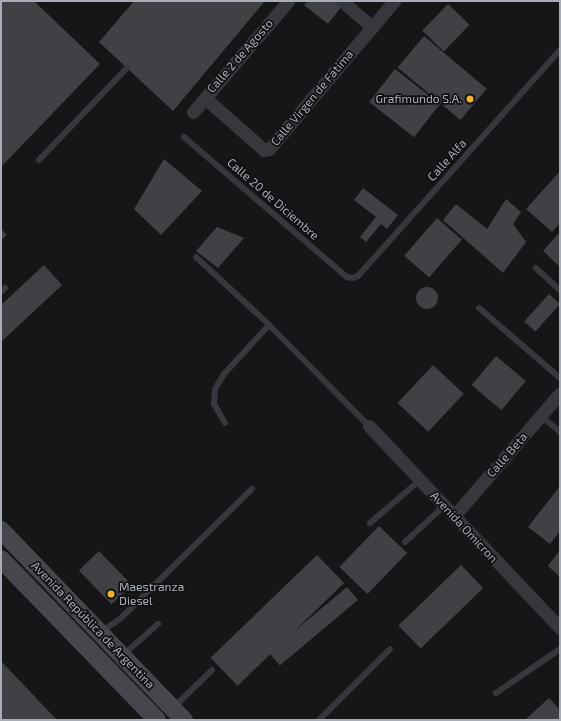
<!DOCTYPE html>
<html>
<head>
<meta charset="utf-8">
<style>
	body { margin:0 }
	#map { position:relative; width:561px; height:721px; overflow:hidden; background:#161618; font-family:"Exo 2",sans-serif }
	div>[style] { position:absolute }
	.building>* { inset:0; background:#404145; transform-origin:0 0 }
	.round { border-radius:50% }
	.lane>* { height:6px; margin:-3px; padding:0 3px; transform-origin:3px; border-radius:3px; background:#37383d }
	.street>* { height:13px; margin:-6.5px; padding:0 6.5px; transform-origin:6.5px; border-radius:6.5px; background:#37383d }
	.secondary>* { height:18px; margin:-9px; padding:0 9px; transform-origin:9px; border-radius:9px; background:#45474d }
	.dots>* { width:11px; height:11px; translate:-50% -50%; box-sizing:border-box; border:2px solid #111113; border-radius:50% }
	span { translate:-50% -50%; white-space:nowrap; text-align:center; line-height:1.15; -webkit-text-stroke:3.5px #111113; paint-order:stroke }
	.street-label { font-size:12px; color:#a8adb8 }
	.poi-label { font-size:12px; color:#a8adb8 }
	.right { translate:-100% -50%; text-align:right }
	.left { translate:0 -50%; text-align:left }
	.frame { position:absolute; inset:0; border:2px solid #a8adb8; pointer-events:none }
</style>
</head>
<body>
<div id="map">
	<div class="building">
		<div style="clip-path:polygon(1px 1px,34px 1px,100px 64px,1px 167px)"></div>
		<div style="clip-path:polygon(134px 1px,265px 1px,173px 111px,99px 42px)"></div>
		<div style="clip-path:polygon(308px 1px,336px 1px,342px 6px,328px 24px,304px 5px)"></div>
		<div style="left:448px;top:4px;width:30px;height:37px;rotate:44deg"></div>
		<div style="left:424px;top:36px;width:82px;height:41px;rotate:40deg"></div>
		<div style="left:395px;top:69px;width:57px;height:42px;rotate:38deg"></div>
		<div style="clip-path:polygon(164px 159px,202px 191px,161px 235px,134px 209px)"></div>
		<div style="clip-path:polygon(560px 171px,560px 223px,552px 232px,526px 209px)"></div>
		<div style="clip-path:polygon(363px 188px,398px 215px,387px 229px,381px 224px,366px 242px,360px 237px,376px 217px,354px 200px)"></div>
		<div style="clip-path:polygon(506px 199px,521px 212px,513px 224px,526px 242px,503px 273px,443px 220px,456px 204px,487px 229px)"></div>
		<div style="left:437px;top:218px;width:33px;height:50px;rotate:41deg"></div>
		<div style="clip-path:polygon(217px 227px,244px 238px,218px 268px,196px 251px)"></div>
		<div style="clip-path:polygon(1px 229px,7px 235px,1px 240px)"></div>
		<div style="clip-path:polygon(560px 232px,560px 267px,543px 251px)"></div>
		<div style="clip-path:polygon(44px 265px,62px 285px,1px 342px,1px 305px)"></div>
		<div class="round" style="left:416px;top:287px;width:22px;height:22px"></div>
		<div style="left:549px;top:294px;width:15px;height:37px;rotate:42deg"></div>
		<div style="left:496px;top:356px;width:39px;height:38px;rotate:40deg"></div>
		<div style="left:433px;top:365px;width:42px;height:52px;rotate:43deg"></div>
		<div style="clip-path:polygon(560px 486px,560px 531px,550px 544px,528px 527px)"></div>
		<div style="left:379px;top:526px;width:39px;height:57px;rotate:44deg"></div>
		<div style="clip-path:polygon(560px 550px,560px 577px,548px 566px)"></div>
		<div style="left:99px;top:551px;width:47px;height:28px;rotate:46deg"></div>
		<div style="left:317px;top:555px;width:39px;height:148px;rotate:46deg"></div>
		<div style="left:461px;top:565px;width:32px;height:87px;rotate:46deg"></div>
		<div style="left:347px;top:587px;width:17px;height:102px;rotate:50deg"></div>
		<div style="clip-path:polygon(1px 661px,57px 720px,1px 720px)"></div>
		<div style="clip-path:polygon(549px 698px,560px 710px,560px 720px,525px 720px)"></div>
	</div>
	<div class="lane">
		<div style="left:184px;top:137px;width:215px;rotate:40.7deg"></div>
		<div style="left:347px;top:277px;width:6px;rotate:9deg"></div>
		<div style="left:353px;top:278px;width:5px;rotate:-22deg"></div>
		<div style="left:358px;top:276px;width:303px;rotate:-48.2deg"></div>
		<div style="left:39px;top:160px;width:127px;rotate:-46.3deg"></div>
		<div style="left:196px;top:257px;width:94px;rotate:42.8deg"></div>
		<div style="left:265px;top:321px;width:148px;rotate:45.3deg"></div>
		<div style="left:536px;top:268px;width:33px;rotate:43deg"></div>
		<div style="left:1px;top:292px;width:6px;rotate:-45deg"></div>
		<div style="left:479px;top:308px;width:107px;rotate:40.8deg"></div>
		<div style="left:541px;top:416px;width:25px;rotate:40deg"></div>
		<div style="left:225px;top:423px;width:22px;rotate:-120deg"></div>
		<div style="left:214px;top:404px;width:15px;rotate:-86deg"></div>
		<div style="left:215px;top:389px;width:17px;rotate:-59deg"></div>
		<div style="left:224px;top:374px;width:67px;rotate:-47.4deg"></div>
		<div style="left:370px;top:523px;width:66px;rotate:-40.7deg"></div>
		<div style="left:405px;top:542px;width:53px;rotate:-42.7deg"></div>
		<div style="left:102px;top:631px;width:23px;rotate:-34deg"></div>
		<div style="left:121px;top:618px;width:184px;rotate:-44.6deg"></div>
		<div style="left:123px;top:655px;width:47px;rotate:-41.5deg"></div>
		<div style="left:496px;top:693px;width:78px;rotate:-34.5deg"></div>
		<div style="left:174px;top:707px;width:53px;rotate:-44.2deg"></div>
		<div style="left:319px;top:720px;width:100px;rotate:-45deg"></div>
	</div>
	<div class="street">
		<div style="left:342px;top:1px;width:40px;rotate:41deg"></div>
		<div style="left:205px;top:98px;width:79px;rotate:41.4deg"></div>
		<div style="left:264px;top:150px;width:5px;rotate:-11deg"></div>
		<div style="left:269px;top:149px;width:194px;rotate:-49.8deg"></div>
		<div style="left:193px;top:112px;width:146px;rotate:-49.4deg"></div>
		<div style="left:369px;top:426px;width:278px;rotate:46.6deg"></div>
		<div style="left:454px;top:516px;width:162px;rotate:-49.2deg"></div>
	</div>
	<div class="secondary">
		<div style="left:1px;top:530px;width:264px;rotate:46.1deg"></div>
		<div style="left:1px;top:559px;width:224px;rotate:45.9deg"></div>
	</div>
	<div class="dots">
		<div style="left:470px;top:99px;background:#f2b134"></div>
		<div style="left:111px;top:594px;background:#f2b134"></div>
	</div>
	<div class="street-label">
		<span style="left:240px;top:56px;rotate:-49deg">Calle 2 de Agosto</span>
		<span style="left:312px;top:98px;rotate:-50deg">Calle Virgen de Fatima</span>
		<span style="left:447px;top:160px;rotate:-48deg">Calle Alfa</span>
		<span style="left:273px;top:199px;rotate:41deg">Calle 20 de Diciembre</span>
		<span style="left:507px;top:455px;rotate:-49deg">Calle Beta</span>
		<span style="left:464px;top:527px;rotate:47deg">Avenida Omicron</span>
		<span style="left:93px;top:625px;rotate:46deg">Avenida República de Argentina</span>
	</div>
	<div class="poi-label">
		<span class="right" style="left:462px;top:99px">Grafimundo S.A.</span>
		<span class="left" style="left:119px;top:594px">Maestranza<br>Diesel</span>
	</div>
	<div class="frame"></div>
</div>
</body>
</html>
